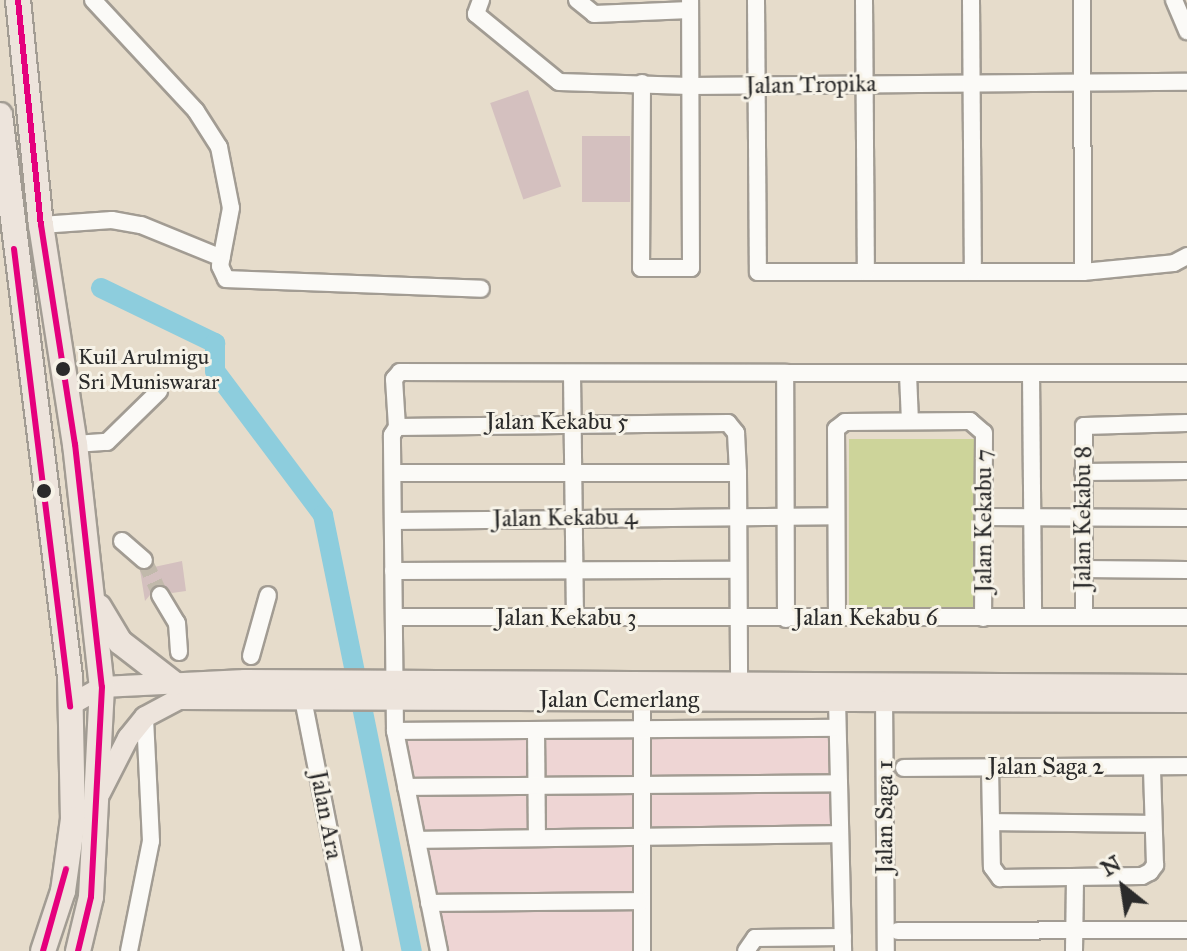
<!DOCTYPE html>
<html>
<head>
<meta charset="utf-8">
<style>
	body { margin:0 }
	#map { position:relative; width:1187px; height:951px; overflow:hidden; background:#e6dccb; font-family:"IM FELL Great Primer",serif }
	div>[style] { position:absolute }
	.built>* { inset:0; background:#eed5d4 }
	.green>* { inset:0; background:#cdd49a; transform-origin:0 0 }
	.river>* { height:20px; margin:-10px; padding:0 10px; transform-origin:10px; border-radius:10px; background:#8dcddd }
	.building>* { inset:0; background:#d4c0bf; transform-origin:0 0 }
	.minor-tunnel>* { height:16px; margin-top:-8px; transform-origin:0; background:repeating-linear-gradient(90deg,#c1b9ab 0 16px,transparent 0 24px) }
	.roads { filter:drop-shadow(2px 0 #a29c93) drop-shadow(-2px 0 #a29c93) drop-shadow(0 2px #a29c93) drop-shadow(0 -2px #a29c93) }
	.minor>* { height:16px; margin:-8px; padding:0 8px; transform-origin:8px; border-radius:8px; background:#fbfaf7 }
	.major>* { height:20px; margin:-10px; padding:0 10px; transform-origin:10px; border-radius:10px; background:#ede4dc }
	.highway>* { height:24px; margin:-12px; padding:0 12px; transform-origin:12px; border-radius:12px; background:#ede4dc }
	.bus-1>* { height:6px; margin:-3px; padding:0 3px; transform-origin:3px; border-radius:3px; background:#e5007d }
	.dots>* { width:22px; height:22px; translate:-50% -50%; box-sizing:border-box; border:4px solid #f7f3e8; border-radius:50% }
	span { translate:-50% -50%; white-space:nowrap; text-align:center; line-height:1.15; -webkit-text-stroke:6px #f7f3e8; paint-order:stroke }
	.bus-label { font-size:22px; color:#2b2b2b }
	.left { translate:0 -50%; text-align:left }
	.street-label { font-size:24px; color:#2b2b2b }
	.north { position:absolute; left:1083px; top:847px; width:80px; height:80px; -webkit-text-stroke:6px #f7f3e8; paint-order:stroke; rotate:330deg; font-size:22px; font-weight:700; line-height:32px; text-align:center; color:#2b2b2b }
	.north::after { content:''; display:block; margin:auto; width:28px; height:36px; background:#2b2b2b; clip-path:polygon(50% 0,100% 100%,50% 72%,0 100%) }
</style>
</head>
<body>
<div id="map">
	<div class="built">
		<div style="clip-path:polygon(833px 732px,836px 830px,638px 831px,638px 951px,443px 951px,400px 735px)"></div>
	</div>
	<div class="green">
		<div style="left:849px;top:439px;width:125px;height:169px"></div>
	</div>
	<div class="river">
		<div style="left:101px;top:288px;width:127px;rotate:25.8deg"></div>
		<div style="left:215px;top:343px;width:28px;rotate:90deg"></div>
		<div style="left:215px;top:371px;width:180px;rotate:53.1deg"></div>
		<div style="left:323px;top:515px;width:445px;rotate:78.5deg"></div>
	</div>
	<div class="building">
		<div style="left:528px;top:90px;width:102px;height:40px;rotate:71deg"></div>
		<div style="left:582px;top:136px;width:48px;height:66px"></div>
		<div style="clip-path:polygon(182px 561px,186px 591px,172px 593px,159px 584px,145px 601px,140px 570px)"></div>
	</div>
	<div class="minor-tunnel">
		<div style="left:144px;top:560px;width:38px;rotate:65deg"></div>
	</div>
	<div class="roads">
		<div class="minor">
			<div style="left:93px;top:0;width:151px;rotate:47.1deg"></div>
			<div style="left:196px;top:111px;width:43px;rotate:57.4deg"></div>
			<div style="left:219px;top:147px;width:62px;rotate:78.9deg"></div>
			<div style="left:231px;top:208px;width:59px;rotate:100.7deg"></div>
			<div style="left:220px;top:266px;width:14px;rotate:65deg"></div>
			<div style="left:226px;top:279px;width:255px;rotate:2.2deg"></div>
			<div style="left:481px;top:0;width:15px;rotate:110deg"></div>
			<div style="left:476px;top:14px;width:107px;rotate:39.3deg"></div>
			<div style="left:559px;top:82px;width:131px;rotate:1.7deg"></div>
			<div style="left:690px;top:86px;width:497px;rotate:-0.5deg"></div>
			<div style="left:577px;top:0;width:22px;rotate:39deg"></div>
			<div style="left:594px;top:14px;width:96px;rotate:-2.4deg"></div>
			<div style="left:756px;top:0;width:272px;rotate:89.6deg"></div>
			<div style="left:758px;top:272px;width:325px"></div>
			<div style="left:1083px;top:272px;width:91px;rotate:-5.6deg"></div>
			<div style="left:1174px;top:263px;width:15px;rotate:-28deg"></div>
			<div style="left:864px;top:0;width:272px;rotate:89.6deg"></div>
			<div style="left:971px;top:0;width:272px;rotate:89.6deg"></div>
			<div style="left:1082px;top:0;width:272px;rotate:89.8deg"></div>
			<div style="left:1174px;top:0;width:34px;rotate:67deg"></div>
			<div style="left:642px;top:83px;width:185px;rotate:90.3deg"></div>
			<div style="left:641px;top:268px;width:50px"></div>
			<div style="left:691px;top:268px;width:268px;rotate:-90.2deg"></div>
			<div style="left:41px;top:225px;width:71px;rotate:-4deg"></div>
			<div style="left:112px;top:220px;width:29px;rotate:10deg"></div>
			<div style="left:141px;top:225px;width:87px;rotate:22.2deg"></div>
			<div style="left:1031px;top:373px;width:244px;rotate:89.5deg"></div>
			<div style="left:572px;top:374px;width:244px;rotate:89.3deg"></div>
			<div style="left:908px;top:374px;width:47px;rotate:87.6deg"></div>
			<div style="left:397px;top:427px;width:48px;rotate:-93.6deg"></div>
			<div style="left:394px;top:379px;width:9px;rotate:-49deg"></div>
			<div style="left:400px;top:372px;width:385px;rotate:0.1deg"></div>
			<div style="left:75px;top:444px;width:32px;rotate:-4deg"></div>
			<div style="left:107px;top:442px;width:73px;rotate:-44.4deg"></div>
			<div style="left:1083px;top:472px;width:104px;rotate:-0.6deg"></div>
			<div style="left:393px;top:473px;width:345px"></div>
			<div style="left:984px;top:517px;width:203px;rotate:0.3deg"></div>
			<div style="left:393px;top:521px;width:442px;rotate:-0.6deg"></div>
			<div style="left:122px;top:541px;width:29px;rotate:41deg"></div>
			<div style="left:1083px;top:569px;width:104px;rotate:0.6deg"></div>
			<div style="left:393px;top:571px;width:344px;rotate:-0.2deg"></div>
			<div style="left:160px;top:595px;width:33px;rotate:59deg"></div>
			<div style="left:177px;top:623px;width:29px;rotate:86deg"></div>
			<div style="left:394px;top:617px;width:793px"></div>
			<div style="left:1084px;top:617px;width:191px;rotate:-90deg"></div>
			<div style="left:1084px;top:426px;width:103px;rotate:-1.7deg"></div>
			<div style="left:837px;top:618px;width:189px;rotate:-90.3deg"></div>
			<div style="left:836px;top:429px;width:11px;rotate:-38deg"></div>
			<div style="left:845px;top:422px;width:125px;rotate:-0.5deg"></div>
			<div style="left:970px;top:421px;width:18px;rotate:41deg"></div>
			<div style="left:984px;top:433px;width:185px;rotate:90.3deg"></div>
			<div style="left:786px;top:619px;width:246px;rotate:-90.2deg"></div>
			<div style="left:785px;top:373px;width:402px"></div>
			<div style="left:251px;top:656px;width:63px;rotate:-74.4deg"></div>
			<div style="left:301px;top:689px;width:267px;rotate:78.8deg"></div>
			<div style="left:642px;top:689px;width:262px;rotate:90deg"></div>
			<div style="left:884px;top:693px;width:258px;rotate:89.6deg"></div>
			<div style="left:837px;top:700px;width:251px;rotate:88.6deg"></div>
			<div style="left:536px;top:730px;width:107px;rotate:89.5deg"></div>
			<div style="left:395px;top:731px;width:442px;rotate:-0.4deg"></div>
			<div style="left:990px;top:767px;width:100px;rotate:88.9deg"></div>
			<div style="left:992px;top:867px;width:14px;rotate:54deg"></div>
			<div style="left:1000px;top:878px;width:142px;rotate:-0.8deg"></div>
			<div style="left:1142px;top:876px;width:9px;rotate:-27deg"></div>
			<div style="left:1150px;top:872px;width:9px;rotate:-54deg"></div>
			<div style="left:1155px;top:865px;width:98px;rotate:-91.8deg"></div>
			<div style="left:904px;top:768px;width:283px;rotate:-0.4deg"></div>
			<div style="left:406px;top:787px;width:433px;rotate:-0.5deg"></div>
			<div style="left:992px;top:822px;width:161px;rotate:0.7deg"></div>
			<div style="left:417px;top:840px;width:423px;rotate:-0.8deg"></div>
			<div style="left:429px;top:903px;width:213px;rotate:-0.5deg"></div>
			<div style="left:898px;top:931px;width:289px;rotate:-0.2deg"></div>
			<div style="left:129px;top:951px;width:112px;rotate:-78.7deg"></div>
			<div style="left:151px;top:841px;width:124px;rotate:-92.8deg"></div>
			<div style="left:439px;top:951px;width:224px;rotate:-101.3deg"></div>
			<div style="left:395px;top:731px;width:296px;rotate:-90.6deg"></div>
			<div style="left:392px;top:435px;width:9px;rotate:-58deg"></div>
			<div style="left:397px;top:427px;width:331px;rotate:-0.7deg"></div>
			<div style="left:728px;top:423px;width:13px;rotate:51deg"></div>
			<div style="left:736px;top:433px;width:40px;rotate:87.1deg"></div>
			<div style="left:738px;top:473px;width:209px;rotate:89.7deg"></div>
			<div style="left:746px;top:951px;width:16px;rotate:-55deg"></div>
			<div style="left:755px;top:938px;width:88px;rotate:-0.7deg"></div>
			<div style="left:1074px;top:951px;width:74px;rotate:-89.2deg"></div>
		</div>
		<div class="major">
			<div style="left:70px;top:705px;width:37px;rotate:-29deg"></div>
			<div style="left:102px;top:687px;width:143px;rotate:-2.8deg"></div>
			<div style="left:245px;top:680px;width:942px;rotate:0.3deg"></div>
			<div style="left:100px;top:793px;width:62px;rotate:-63deg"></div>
			<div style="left:128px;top:738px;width:27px;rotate:-51deg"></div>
			<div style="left:145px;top:717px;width:38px;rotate:-28deg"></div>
			<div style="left:179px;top:699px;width:1008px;rotate:0.17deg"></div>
		</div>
		<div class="highway">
			<div style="left:18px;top:0;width:226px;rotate:84.2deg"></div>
			<div style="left:41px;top:225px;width:222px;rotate:81.2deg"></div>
			<div style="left:75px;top:444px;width:244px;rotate:83.7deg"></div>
			<div style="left:102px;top:687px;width:210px;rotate:93deg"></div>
			<div style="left:91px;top:897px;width:56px;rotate:103.5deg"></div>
			<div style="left:0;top:115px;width:566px;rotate:82.9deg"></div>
			<div style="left:70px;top:677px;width:142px;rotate:88.8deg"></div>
			<div style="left:73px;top:819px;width:73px;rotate:97.9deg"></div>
			<div style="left:63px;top:891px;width:63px;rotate:108.4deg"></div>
			<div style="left:99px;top:607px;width:41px;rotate:59deg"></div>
			<div style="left:120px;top:642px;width:67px;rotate:37.7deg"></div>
		</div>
	</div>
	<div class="bus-1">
		<div style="left:18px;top:0;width:226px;rotate:84.2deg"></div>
		<div style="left:41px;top:225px;width:222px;rotate:81.2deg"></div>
		<div style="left:75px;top:444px;width:244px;rotate:83.7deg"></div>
		<div style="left:102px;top:687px;width:210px;rotate:93deg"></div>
		<div style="left:91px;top:897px;width:56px;rotate:103.5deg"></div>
		<div style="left:14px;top:249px;width:461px;rotate:83deg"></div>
		<div style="left:43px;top:951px;width:85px;rotate:-74.3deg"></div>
	</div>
	<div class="dots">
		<div style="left:63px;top:369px;background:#2b2b2b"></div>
		<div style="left:44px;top:491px;background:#2b2b2b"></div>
	</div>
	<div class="bus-label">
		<span class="left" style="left:78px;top:369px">Kuil Arulmigu<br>Sri Muniswarar</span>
	</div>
	<div class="street-label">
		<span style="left:811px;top:85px;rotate:-1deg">Jalan Tropika</span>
		<span style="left:557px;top:422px">Jalan Kekabu 5</span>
		<span style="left:565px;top:518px;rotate:-1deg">Jalan Kekabu 4</span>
		<span style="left:1083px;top:518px;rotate:-90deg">Jalan Kekabu 8</span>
		<span style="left:984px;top:521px;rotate:-90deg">Jalan Kekabu 7</span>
		<span style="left:566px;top:618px">Jalan Kekabu 3</span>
		<span style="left:866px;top:618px">Jalan Kekabu 6</span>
		<span style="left:619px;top:700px">Jalan Cemerlang</span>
		<span style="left:1046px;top:767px">Jalan Saga 2</span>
		<span style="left:326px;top:815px;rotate:79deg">Jalan Ara</span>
		<span style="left:885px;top:817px;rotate:-90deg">Jalan Saga 1</span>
	</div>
	<div class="north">N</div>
</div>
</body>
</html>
